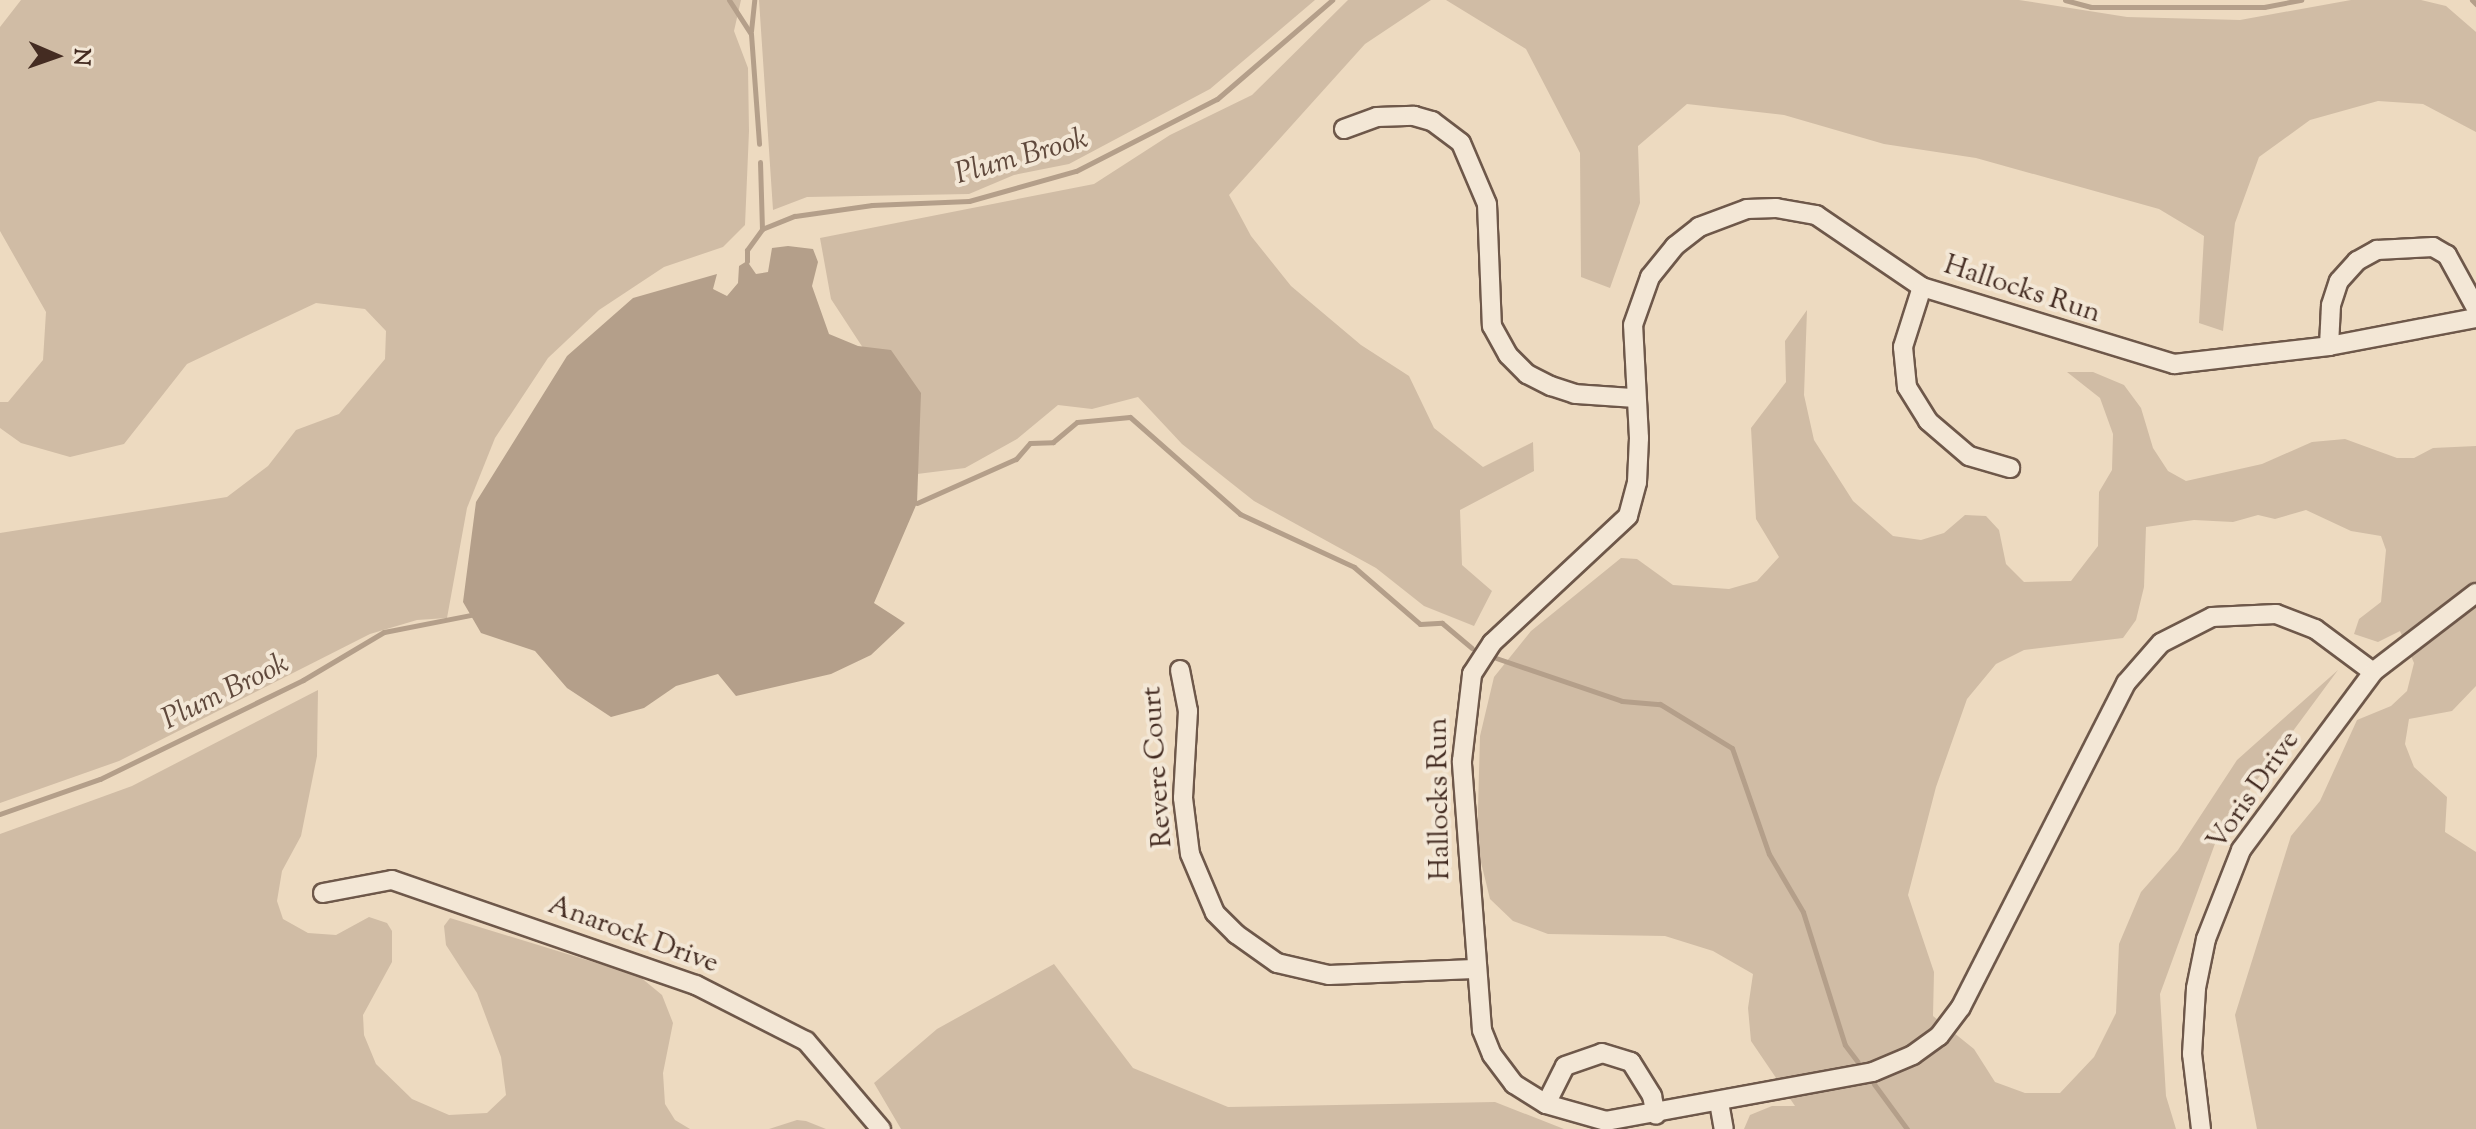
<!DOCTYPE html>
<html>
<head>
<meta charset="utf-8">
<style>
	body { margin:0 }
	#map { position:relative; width:2476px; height:1129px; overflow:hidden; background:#eddac0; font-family:"Sorts Mill Goudy",serif }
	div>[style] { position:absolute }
	.green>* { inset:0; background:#d0bca5 }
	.water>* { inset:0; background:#b49f8a }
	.stream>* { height:5px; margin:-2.5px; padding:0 2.5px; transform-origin:2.5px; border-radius:2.5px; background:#b49f8a }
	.roads { filter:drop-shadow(2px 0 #6e584a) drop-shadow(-2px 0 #6e584a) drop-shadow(0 2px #6e584a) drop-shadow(0 -2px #6e584a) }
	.street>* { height:18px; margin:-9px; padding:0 9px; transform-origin:9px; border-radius:9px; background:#f3e7d6 }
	span { translate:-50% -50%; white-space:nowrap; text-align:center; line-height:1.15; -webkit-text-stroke:8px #f3e7d6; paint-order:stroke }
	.street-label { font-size:28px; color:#442c22 }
	.water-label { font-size:30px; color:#60493c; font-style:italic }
	.north { position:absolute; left:16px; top:16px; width:80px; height:80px; -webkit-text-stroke:6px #f3e7d6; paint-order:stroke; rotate:92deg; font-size:22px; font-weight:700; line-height:32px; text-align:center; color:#442c22 }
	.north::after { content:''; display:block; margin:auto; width:28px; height:36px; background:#442c22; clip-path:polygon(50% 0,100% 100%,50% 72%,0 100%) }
</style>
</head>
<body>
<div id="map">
	<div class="green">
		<div style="clip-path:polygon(21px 0,741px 0,734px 31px,748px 68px,749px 131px,745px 225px,723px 247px,664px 267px,599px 310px,548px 358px,495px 438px,467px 508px,447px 618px,417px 620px,370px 634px,119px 761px,0 803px,0 533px,227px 497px,268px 466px,296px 430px,339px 414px,385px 359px,386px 331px,365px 309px,316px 303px,187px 364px,124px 444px,70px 457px,21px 443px,0 428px,0 402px,8px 402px,43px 360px,46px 312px,0 231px,0 27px)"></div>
		<div style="clip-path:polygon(759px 0,1315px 0,1210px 89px,1069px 164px,1014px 175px,969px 194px,807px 197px,773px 210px)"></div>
		<div style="clip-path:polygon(1348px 0,1431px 0,1365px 44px,1229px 195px,1251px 236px,1291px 286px,1361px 345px,1409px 376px,1434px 428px,1483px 467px,1533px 442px,1534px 471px,1460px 510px,1462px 565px,1492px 591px,1474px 626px,1424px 606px,1376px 568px,1254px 501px,1182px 444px,1138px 397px,1092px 409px,1058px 405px,1017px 439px,965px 468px,917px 474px,867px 354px,831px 299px,820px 238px,1094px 184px,1170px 135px,1252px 95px)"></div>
		<div style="clip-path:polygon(1446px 0,2019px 0,2127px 17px,2240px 20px,2351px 0,2421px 0,2446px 6px,2476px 32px,2476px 132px,2423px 104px,2378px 101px,2310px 120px,2259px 157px,2235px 223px,2223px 331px,2199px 323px,2204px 236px,2159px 209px,1976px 158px,1884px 144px,1784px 115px,1687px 104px,1638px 146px,1640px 203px,1610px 288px,1581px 277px,1580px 153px,1526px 49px)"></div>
		<div style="clip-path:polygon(1807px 310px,1804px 395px,1814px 440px,1853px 501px,1893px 536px,1921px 540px,1944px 533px,1965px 515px,1986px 516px,1999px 530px,2006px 564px,2024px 582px,2071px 581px,2098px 546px,2099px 492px,2112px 470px,2113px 434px,2100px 398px,2067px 372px,2093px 372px,2124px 385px,2141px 408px,2153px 448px,2168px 471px,2186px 481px,2262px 464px,2312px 442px,2345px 439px,2397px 458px,2414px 458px,2433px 448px,2476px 446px,2476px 686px,2452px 711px,2409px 719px,2405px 744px,2414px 767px,2447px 797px,2445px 832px,2476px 852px,2476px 1129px,2257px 1129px,2235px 1015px,2291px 836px,2320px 801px,2357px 720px,2391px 706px,2407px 691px,2414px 663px,2400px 631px,2378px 642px,2354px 634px,2359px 619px,2381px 602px,2386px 550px,2381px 536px,2351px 531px,2306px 510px,2275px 519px,2258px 515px,2233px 522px,2194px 520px,2146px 527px,2144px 587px,2136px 620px,2123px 638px,2024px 650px,1996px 664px,1967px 699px,1936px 787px,1908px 895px,1934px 972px,1933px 1016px,1974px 1049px,1995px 1082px,2025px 1093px,2060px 1093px,2094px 1057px,2116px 1013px,2119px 944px,2141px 892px,2178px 850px,2237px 760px,2338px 670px,2220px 830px,2160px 994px,2166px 1096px,2176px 1129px,1744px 1129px,1750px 1115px,1772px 1106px,1795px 1106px,1751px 1041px,1748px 1008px,1753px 974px,1713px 951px,1665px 936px,1548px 934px,1513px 921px,1490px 899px,1477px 846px,1480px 736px,1494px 677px,1531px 631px,1621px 558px,1637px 559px,1673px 585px,1729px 589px,1757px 581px,1779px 557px,1756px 519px,1751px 428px,1786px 382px,1785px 341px)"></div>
		<div style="clip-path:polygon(318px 690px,317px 756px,301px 836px,282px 871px,277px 901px,283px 919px,308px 933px,336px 935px,369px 917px,387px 923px,392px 931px,392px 962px,363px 1015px,364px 1035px,376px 1064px,412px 1099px,449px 1115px,487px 1113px,506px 1095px,501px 1057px,477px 993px,446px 945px,444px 926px,450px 918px,639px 976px,662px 995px,673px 1023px,663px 1073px,665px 1104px,675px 1120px,690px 1129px,0 1129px,0 834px,132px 786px)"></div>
		<div style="clip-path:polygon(1054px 964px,1133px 1068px,1228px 1107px,1495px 1102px,1564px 1129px,901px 1129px,874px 1083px,937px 1029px)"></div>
		<div style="clip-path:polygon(797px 1120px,806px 1121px,826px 1129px,769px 1129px)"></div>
	</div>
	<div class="water">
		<div style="clip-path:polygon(788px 246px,813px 249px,818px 262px,812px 286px,829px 334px,858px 346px,891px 350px,921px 393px,917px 503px,874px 603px,905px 623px,871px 655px,831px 674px,736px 696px,718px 674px,676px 686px,644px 708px,611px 717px,567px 688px,535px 651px,481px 633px,463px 602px,476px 502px,567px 356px,633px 298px,717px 274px,713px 289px,727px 296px,738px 283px,739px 266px,747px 261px,756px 274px,768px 272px,772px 248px)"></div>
	</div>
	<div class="stream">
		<div style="left:729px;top:0;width:40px;rotate:57.1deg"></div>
		<div style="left:751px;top:34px;width:110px;rotate:85.8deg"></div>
		<div style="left:2065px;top:0;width:27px;rotate:15deg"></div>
		<div style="left:2091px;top:7px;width:173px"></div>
		<div style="left:2264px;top:7px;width:38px;rotate:-11deg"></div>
		<div style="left:2472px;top:0;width:6px;rotate:45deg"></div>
		<div style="left:751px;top:31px;width:31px;rotate:-84deg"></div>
		<div style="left:760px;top:162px;width:67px;rotate:88.3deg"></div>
		<div style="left:747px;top:261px;width:11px;rotate:-90deg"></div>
		<div style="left:747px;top:250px;width:26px;rotate:-54deg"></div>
		<div style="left:762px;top:229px;width:35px;rotate:-22deg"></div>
		<div style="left:795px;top:216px;width:78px;rotate:-8.1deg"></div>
		<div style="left:872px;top:205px;width:97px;rotate:-2.4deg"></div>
		<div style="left:969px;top:201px;width:111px;rotate:-15.7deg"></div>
		<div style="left:1076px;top:171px;width:158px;rotate:-27.1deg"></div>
		<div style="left:1217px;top:99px;width:152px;rotate:-40.7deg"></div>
		<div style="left:917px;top:503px;width:108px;rotate:-24deg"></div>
		<div style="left:1016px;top:459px;width:21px;rotate:-49deg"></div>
		<div style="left:1030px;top:443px;width:23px;rotate:-2deg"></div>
		<div style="left:1053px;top:442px;width:31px;rotate:-40deg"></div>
		<div style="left:1077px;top:422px;width:53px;rotate:-5.4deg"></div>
		<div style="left:1130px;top:417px;width:147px;rotate:41.4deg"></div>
		<div style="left:1240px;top:514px;width:126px;rotate:24.9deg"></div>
		<div style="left:1354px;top:567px;width:87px;rotate:40.8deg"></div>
		<div style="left:1420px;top:624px;width:22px;rotate:-3deg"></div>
		<div style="left:1442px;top:623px;width:39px;rotate:40deg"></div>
		<div style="left:1496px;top:658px;width:133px;rotate:18.8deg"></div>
		<div style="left:1622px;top:701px;width:38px;rotate:5deg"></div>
		<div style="left:1660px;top:704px;width:84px;rotate:31.4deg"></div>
		<div style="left:1732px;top:748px;width:112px;rotate:70.8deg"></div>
		<div style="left:1769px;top:854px;width:67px;rotate:59.6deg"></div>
		<div style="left:1803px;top:912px;width:139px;rotate:72.5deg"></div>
		<div style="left:1845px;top:1045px;width:21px;rotate:53deg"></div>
		<div style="left:0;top:814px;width:106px;rotate:-19.3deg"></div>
		<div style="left:100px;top:779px;width:226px;rotate:-26deg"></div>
		<div style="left:303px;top:680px;width:94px;rotate:-30.7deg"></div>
		<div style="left:384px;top:632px;width:89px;rotate:-11.1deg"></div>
		<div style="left:1874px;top:1084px;width:56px;rotate:53.7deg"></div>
	</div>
	<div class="roads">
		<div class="street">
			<div style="left:1344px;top:129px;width:35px;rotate:-20deg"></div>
			<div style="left:1377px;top:117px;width:37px;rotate:-2deg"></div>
			<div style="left:1414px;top:116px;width:19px;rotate:16deg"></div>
			<div style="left:1432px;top:121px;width:36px;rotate:37deg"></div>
			<div style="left:1461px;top:143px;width:66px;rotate:66.9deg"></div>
			<div style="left:1487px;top:204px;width:122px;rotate:87.7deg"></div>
			<div style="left:1492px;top:326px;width:33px;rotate:61deg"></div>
			<div style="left:1508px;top:355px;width:27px;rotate:45deg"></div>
			<div style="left:1527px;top:374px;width:27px;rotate:27deg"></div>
			<div style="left:1551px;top:386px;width:25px;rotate:18deg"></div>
			<div style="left:1575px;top:394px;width:59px;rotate:3.9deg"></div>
			<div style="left:1922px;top:287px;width:63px;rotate:107.6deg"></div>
			<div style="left:1903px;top:347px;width:40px;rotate:84.3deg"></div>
			<div style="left:1907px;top:387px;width:40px;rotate:58deg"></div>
			<div style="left:1928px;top:421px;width:54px;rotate:40.5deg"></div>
			<div style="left:1969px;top:456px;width:43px;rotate:16.3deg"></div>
			<div style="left:2329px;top:346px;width:41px;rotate:-87.2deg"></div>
			<div style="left:2331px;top:305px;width:25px;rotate:-72deg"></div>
			<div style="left:2339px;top:281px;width:27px;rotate:-48deg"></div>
			<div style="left:2357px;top:261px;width:23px;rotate:-29deg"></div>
			<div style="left:2377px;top:250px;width:56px;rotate:-3.1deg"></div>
			<div style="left:2433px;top:247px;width:16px;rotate:30deg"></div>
			<div style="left:2447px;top:255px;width:60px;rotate:61.3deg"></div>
			<div style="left:1180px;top:670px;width:42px;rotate:79deg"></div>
			<div style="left:1188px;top:711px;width:87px;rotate:93.3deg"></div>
			<div style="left:1183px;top:798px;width:56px;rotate:82.9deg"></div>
			<div style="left:1190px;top:854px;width:64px;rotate:67deg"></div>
			<div style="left:1215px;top:913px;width:30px;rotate:45deg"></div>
			<div style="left:1236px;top:934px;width:50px;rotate:35.3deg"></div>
			<div style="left:1277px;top:963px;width:53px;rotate:13deg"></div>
			<div style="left:1329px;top:975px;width:145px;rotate:-2.4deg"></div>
			<div style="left:2373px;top:672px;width:72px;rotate:-143.4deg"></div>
			<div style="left:2315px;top:629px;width:42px;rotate:-159deg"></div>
			<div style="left:2276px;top:614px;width:64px;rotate:177.3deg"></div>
			<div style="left:2212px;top:617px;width:57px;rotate:153deg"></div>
			<div style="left:2161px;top:643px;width:53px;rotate:131.2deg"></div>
			<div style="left:2126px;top:683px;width:364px;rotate:117deg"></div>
			<div style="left:1961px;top:1007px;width:36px;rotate:127deg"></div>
			<div style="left:1939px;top:1036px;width:32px;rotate:144deg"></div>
			<div style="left:1913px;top:1055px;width:43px;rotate:157deg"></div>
			<div style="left:1873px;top:1072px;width:271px;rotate:169.6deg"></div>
			<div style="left:1606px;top:1121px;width:62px;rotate:-164.2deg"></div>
			<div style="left:1546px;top:1104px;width:38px;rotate:-148deg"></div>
			<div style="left:1514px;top:1084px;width:36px;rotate:-127deg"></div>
			<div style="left:1492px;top:1055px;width:27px;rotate:-112deg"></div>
			<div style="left:1482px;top:1030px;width:270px;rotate:-94.3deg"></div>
			<div style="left:1462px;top:761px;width:88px;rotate:-83.4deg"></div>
			<div style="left:1472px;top:674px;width:37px;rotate:-57deg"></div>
			<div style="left:1492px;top:643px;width:186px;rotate:-43deg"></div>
			<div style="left:1628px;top:516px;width:35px;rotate:-75deg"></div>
			<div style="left:1637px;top:482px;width:44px;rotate:-87.4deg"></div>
			<div style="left:1639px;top:438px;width:113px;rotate:-93deg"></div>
			<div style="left:1633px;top:325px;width:51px;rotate:-70.5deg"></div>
			<div style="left:1650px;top:277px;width:40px;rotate:-51deg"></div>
			<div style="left:1675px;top:246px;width:31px;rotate:-38deg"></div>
			<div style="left:1699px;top:227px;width:51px;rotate:-20.6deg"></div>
			<div style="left:1747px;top:209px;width:29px;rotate:-2deg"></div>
			<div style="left:1776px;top:208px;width:41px;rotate:9.9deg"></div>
			<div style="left:1816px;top:215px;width:128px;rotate:34.2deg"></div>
			<div style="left:1922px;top:287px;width:264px;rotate:17deg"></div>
			<div style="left:2174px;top:364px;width:156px;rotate:-6.6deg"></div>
			<div style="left:2329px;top:346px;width:150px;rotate:-10.8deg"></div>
			<div style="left:323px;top:893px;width:70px;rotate:-10.7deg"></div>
			<div style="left:392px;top:880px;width:322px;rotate:19.1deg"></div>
			<div style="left:696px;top:985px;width:123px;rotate:27deg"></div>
			<div style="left:806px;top:1041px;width:116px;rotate:49.6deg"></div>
			<div style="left:1719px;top:1102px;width:27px;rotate:80deg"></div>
			<div style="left:1546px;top:1104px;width:42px;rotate:-63.4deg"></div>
			<div style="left:1565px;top:1066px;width:39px;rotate:-19deg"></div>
			<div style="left:1602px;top:1053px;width:30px;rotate:17deg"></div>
			<div style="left:1631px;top:1062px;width:40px;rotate:58deg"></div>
			<div style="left:1652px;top:1096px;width:19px;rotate:78deg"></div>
			<div style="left:2201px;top:1129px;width:76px;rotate:-96.8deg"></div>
			<div style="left:2192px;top:1054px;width:66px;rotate:-86.5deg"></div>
			<div style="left:2196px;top:988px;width:50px;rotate:-78.5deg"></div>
			<div style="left:2206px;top:939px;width:96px;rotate:-68.5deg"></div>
			<div style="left:2241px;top:850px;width:222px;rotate:-53.4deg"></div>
			<div style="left:2373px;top:672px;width:130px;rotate:-37.5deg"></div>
		</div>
	</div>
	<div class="street-label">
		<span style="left:2022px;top:290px;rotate:18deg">Hallocks Run</span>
		<span style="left:1158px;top:767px;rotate:-94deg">Revere Court</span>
		<span style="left:2254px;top:791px;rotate:-55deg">Voris Drive</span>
		<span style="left:1440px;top:799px;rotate:-91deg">Hallocks Run</span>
		<span style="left:633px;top:935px;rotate:20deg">Anarock Drive</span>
	</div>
	<div class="water-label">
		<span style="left:1022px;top:158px;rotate:-16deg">Plum Brook</span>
		<span style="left:226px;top:693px;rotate:-26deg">Plum Brook</span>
	</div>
	<div class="north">N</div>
</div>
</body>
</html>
